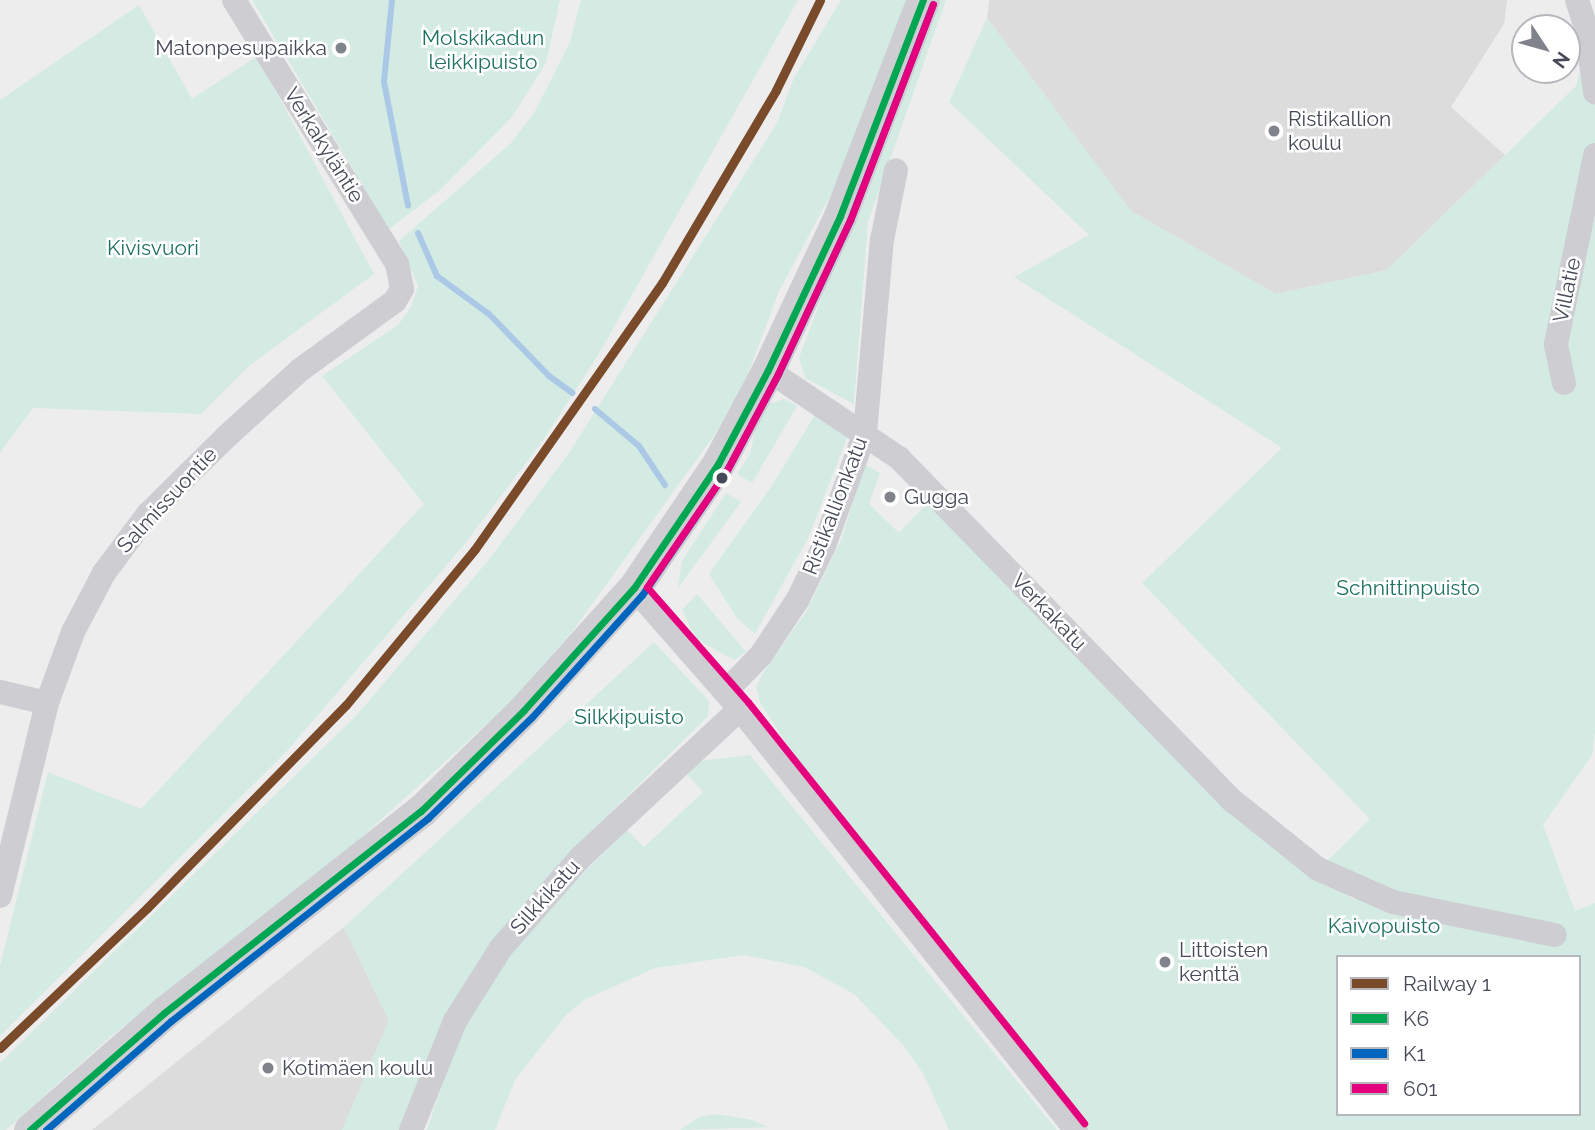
<!DOCTYPE html>
<html>
<head>
<meta charset="utf-8">
<style>
	body { margin:0 }
	#map { position:relative; width:1595px; height:1130px; overflow:hidden; background:#eeeded; font-family:Raleway,sans-serif }
	div>[style] { position:absolute }
	.education>* { inset:0; background:#dcdcdc }
	.green>* { inset:0; background:#d3ebe3 }
	.stream>* { height:6px; margin:-3px; padding:0 3px; transform-origin:3px; border-radius:3px; background:#abc9e6 }
	.street>* { height:24px; margin:-12px; padding:0 12px; transform-origin:12px; border-radius:12px; background:#ceced2 }
	.secondary>* { height:33px; margin:-16.5px; padding:0 16.5px; transform-origin:16.5px; border-radius:16.5px; background:#ceced2 }
	.bus-1>* { height:7px; margin:-3.5px; padding:0 3.5px; transform-origin:3.5px; border-radius:3.5px; background:#00a651 }
	.bus-2>* { height:7px; margin:-3.5px; padding:0 3.5px; transform-origin:3.5px; border-radius:3.5px; background:#0065bd }
	.bus-3>* { height:7px; margin:-3.5px; padding:0 3.5px; transform-origin:3.5px; border-radius:3.5px; background:#e5007d }
	.rail-1>* { height:9px; margin:-4.5px; padding:0 4.5px; transform-origin:4.5px; border-radius:4.5px; background:#7a4b2a }
	.dots>* { width:19px; height:19px; translate:-50% -50%; box-sizing:border-box; border:4px solid #fff; border-radius:50% }
	span { translate:-50% -50%; white-space:nowrap; text-align:center; line-height:1.15; -webkit-text-stroke:5px #fff; paint-order:stroke }
	.park-label { font-size:21px; color:#1e725f }
	.poi-label { font-size:21px; color:#464a58 }
	.right { translate:-100% -50%; text-align:right }
	.left { translate:0 -50%; text-align:left }
	.street-label { font-size:21px; color:#464a58 }
	.legend { position:absolute; left:1336px; top:955px; width:245px; height:161px; box-sizing:border-box; background:#fff; border:2px solid #b5b7bc; margin:0; padding:9px 12px; list-style:none; font-size:21px; color:#464a58 }
	.legend li { display:flex; align-items:center; gap:14px; height:35px }
	.legend b { width:35px; border:2px solid #b5b7bc }
	.north { position:absolute; left:1511px; top:14px; width:70px; height:70px; box-sizing:border-box; background:#fff; border:2px solid #b5b7bc; border-radius:50%; rotate:126deg; font-size:19px; font-weight:700; line-height:28px; text-align:center; color:#464a58 }
	.north::after { content:''; display:block; margin:auto; width:24px; height:32px; background:#81838c; clip-path:polygon(50% 0,100% 100%,50% 72%,0 100%) }
</style>
</head>
<body>
<div id="map">
	<div class="education">
		<div style="clip-path:polygon(989px 0,1507px 0,1504px 24px,1451px 107px,1505px 155px,1387px 270px,1276px 294px,1131px 211px,987px 18px)"></div>
		<div style="clip-path:polygon(344px 927px,389px 1021px,342px 1130px,92px 1130px)"></div>
	</div>
	<div class="green">
		<div style="clip-path:polygon(252px 0,560px 0,546px 63px,512px 117px,439px 191px,389px 229px)"></div>
		<div style="clip-path:polygon(581px 0,798px 0,597px 357px,541px 443px,463px 546px,287px 751px,0 1036px,0 966px,48px 772px,141px 809px,424px 504px,322px 376px,398px 325px,411px 307px,418px 286px,399px 241px,511px 143px,534px 113px,570px 42px)"></div>
		<div style="clip-path:polygon(841px 0,906px 0,857px 146px,779px 291px,748px 374px,718px 430px,572px 632px,509px 704px,313px 881px,110px 1037px,6px 1130px,0 1130px,0 1063px,355px 717px,487px 562px,569px 453px,777px 123px,794px 78px)"></div>
		<div style="clip-path:polygon(932px 0,946px 0,868px 222px,854px 404px,805px 378px,799px 358px)"></div>
		<div style="clip-path:polygon(139px 5px,192px 99px,257px 56px,374px 274px,249px 366px,201px 414px,33px 408px,0 453px,0 100px)"></div>
		<div style="clip-path:polygon(evenodd,1595px 12px,1595px 732px,1592px 755px,1543px 825px,1575px 911px,1595px 903px,1595px 1130px,1087px 1130px,796px 759px,760px 702px,756px 687px,763px 673px,806px 612px,842px 538px,864px 464px,880px 473px,869px 504px,899px 533px,930px 500px,1312px 874px,1355px 900px,1361px 883px,1324px 864px,1370px 819px,1142px 583px,1282px 448px,1014px 277px,1089px 235px,949px 102px,987px 18px,1131px 211px,1276px 294px,1387px 270px,1576px 86px,1595px 12px,1338px 957px,1579px 957px,1579px 1114px,1338px 1114px,1338px 957px)"></div>
		<div style="clip-path:polygon(784px 399px,797px 406px,752px 483px,737px 474px,750px 454px,757px 421px,769px 404px)"></div>
		<div style="clip-path:polygon(816px 413px,849px 433px,808px 538px,755px 634px,737px 618px,709px 574px,773px 484px)"></div>
		<div style="clip-path:polygon(726px 493px,741px 502px,678px 588px,682px 561px)"></div>
		<div style="clip-path:polygon(697px 594px,746px 652px,734px 660px,696px 639px,682px 610px)"></div>
		<div style="clip-path:polygon(654px 642px,709px 701px,708px 716px,593px 830px,451px 1008px,399px 1130px,342px 1130px,389px 1021px,344px 927px)"></div>
		<div style="clip-path:polygon(750px 755px,1057px 1130px,949px 1130px,924px 1075px,904px 1046px,854px 994px,804px 967px,744px 955px,655px 968px,584px 1000px,565px 1016px,515px 1080px,495px 1130px,427px 1130px,465px 1016px,532px 923px,627px 830px,644px 847px,703px 792px,686px 773px,700px 761px)"></div>
		<div style="clip-path:polygon(717px 1114px,752px 1120px,768px 1127px,680px 1130px,699px 1117px)"></div>
	</div>
	<div class="stream">
		<div style="left:392px;top:0;width:82px;rotate:95.6deg"></div>
		<div style="left:384px;top:82px;width:126px;rotate:79deg"></div>
		<div style="left:418px;top:233px;width:47px;rotate:66.2deg"></div>
		<div style="left:437px;top:276px;width:64px;rotate:36.2deg"></div>
		<div style="left:489px;top:314px;width:86px;rotate:45.9deg"></div>
		<div style="left:549px;top:376px;width:29px;rotate:36deg"></div>
		<div style="left:595px;top:409px;width:57px;rotate:40.1deg"></div>
		<div style="left:639px;top:446px;width:47px;rotate:56.3deg"></div>
	</div>
	<div class="street">
		<div style="left:1577px;top:0;width:28px;rotate:72deg"></div>
		<div style="left:1586px;top:27px;width:66px;rotate:82.1deg"></div>
		<div style="left:768px;top:370px;width:158px;rotate:33.9deg"></div>
		<div style="left:899px;top:458px;width:479px;rotate:45.8deg"></div>
		<div style="left:1233px;top:801px;width:109px;rotate:38.7deg"></div>
		<div style="left:1318px;top:869px;width:82px;rotate:23.7deg"></div>
		<div style="left:1393px;top:902px;width:165px;rotate:11.5deg"></div>
		<div style="left:1564px;top:383px;width:40px;rotate:-102deg"></div>
		<div style="left:1556px;top:344px;width:193px;rotate:-78.3deg"></div>
		<div style="left:634px;top:588px;width:161px;rotate:48.8deg"></div>
		<div style="left:740px;top:709px;width:539px;rotate:51.41deg"></div>
		<div style="left:726px;top:691px;width:50px;rotate:-45.8deg"></div>
		<div style="left:761px;top:655px;width:67px;rotate:-56.5deg"></div>
		<div style="left:798px;top:599px;width:59px;rotate:-63.9deg"></div>
		<div style="left:824px;top:546px;width:120px;rotate:-70.1deg"></div>
		<div style="left:865px;top:433px;width:194px;rotate:-85deg"></div>
		<div style="left:882px;top:240px;width:71px;rotate:-78.7deg"></div>
		<div style="left:0;top:692px;width:48px;rotate:13.2deg"></div>
		<div style="left:0;top:896px;width:199px;rotate:-76.3deg"></div>
		<div style="left:47px;top:703px;width:76px;rotate:-69.9deg"></div>
		<div style="left:73px;top:632px;width:67px;rotate:-62.3deg"></div>
		<div style="left:104px;top:573px;width:74px;rotate:-53.3deg"></div>
		<div style="left:148px;top:514px;width:111px;rotate:-44.6deg"></div>
		<div style="left:227px;top:436px;width:98px;rotate:-42.1deg"></div>
		<div style="left:300px;top:370px;width:117px;rotate:-36deg"></div>
		<div style="left:395px;top:301px;width:14px;rotate:-60deg"></div>
		<div style="left:402px;top:289px;width:25px;rotate:-101deg"></div>
		<div style="left:397px;top:264px;width:310px;rotate:-121.7deg"></div>
		<div style="left:411px;top:1130px;width:118px;rotate:-68deg"></div>
		<div style="left:455px;top:1021px;width:86px;rotate:-57.8deg"></div>
		<div style="left:501px;top:948px;width:120px;rotate:-48.7deg"></div>
		<div style="left:580px;top:858px;width:219px;rotate:-43deg"></div>
	</div>
	<div class="secondary">
		<div style="left:30px;top:1130px;width:178px;rotate:-41.1deg"></div>
		<div style="left:164px;top:1013px;width:327px;rotate:-38.2deg"></div>
		<div style="left:421px;top:811px;width:144px;rotate:-44.4deg"></div>
		<div style="left:524px;top:710px;width:164px;rotate:-48deg"></div>
		<div style="left:634px;top:588px;width:150px;rotate:-55.9deg"></div>
		<div style="left:718px;top:464px;width:106px;rotate:-62deg"></div>
		<div style="left:768px;top:370px;width:170px;rotate:-64.9deg"></div>
		<div style="left:840px;top:216px;width:231px;rotate:-69deg"></div>
	</div>
	<div class="bus-1">
		<div style="left:30px;top:1130px;width:178px;rotate:-41.1deg"></div>
		<div style="left:164px;top:1013px;width:327px;rotate:-38.2deg"></div>
		<div style="left:421px;top:811px;width:144px;rotate:-44.4deg"></div>
		<div style="left:524px;top:710px;width:164px;rotate:-48deg"></div>
		<div style="left:634px;top:588px;width:150px;rotate:-55.9deg"></div>
		<div style="left:718px;top:464px;width:106px;rotate:-62deg"></div>
		<div style="left:768px;top:370px;width:170px;rotate:-64.9deg"></div>
		<div style="left:840px;top:216px;width:231px;rotate:-69deg"></div>
	</div>
	<div class="bus-2">
		<div style="left:46px;top:1130px;width:166px;rotate:-41.1deg"></div>
		<div style="left:171px;top:1021px;width:328px;rotate:-38.3deg"></div>
		<div style="left:428px;top:818px;width:145px;rotate:-44.2deg"></div>
		<div style="left:532px;top:717px;width:164px;rotate:-48deg"></div>
		<div style="left:642px;top:595px;width:151px;rotate:-55.8deg"></div>
		<div style="left:727px;top:470px;width:109px;rotate:-62deg"></div>
		<div style="left:778px;top:374px;width:170px;rotate:-64.9deg"></div>
		<div style="left:850px;top:220px;width:231px;rotate:-69deg"></div>
	</div>
	<div class="bus-3">
		<div style="left:933px;top:4px;width:231px;rotate:111deg"></div>
		<div style="left:850px;top:220px;width:170px;rotate:115.1deg"></div>
		<div style="left:778px;top:374px;width:109px;rotate:118deg"></div>
		<div style="left:727px;top:470px;width:142px;rotate:124.4deg"></div>
		<div style="left:647px;top:587px;width:153px;rotate:48.7deg"></div>
		<div style="left:748px;top:702px;width:539px;rotate:51.41deg"></div>
	</div>
	<div class="rail-1">
		<div style="left:0;top:1048px;width:203px;rotate:-43.6deg"></div>
		<div style="left:147px;top:908px;width:284px;rotate:-45.6deg"></div>
		<div style="left:346px;top:705px;width:202px;rotate:-50.4deg"></div>
		<div style="left:475px;top:549px;width:325px;rotate:-54.9deg"></div>
		<div style="left:662px;top:283px;width:224px;rotate:-59.4deg"></div>
		<div style="left:776px;top:90px;width:100px;rotate:-63.9deg"></div>
	</div>
	<div class="dots">
		<div style="left:341px;top:48px;background:#81838c"></div>
		<div style="left:1274px;top:131px;background:#81838c"></div>
		<div style="left:722px;top:478px;background:#464a58"></div>
		<div style="left:890px;top:497px;background:#81838c"></div>
		<div style="left:1165px;top:962px;background:#81838c"></div>
		<div style="left:268px;top:1068px;background:#81838c"></div>
	</div>
	<div class="park-label">
		<span style="left:483px;top:50px">Molskikadun<br>leikkipuisto</span>
		<span style="left:153px;top:248px">Kivisvuori</span>
		<span style="left:1408px;top:588px">Schnittinpuisto</span>
		<span style="left:629px;top:717px">Silkkipuisto</span>
		<span style="left:1384px;top:926px">Kaivopuisto</span>
	</div>
	<div class="poi-label">
		<span class="right" style="left:327px;top:48px">Matonpesupaikka</span>
		<span class="left" style="left:1288px;top:131px">Ristikallion<br>koulu</span>
		<span class="left" style="left:904px;top:497px">Gugga</span>
		<span class="left" style="left:1179px;top:962px">Littoisten<br>kenttä</span>
		<span class="left" style="left:282px;top:1068px">Kotimäen koulu</span>
	</div>
	<div class="street-label">
		<span style="left:324px;top:145px;rotate:58deg">Verkakyläntie</span>
		<span style="left:1567px;top:290px;rotate:-78deg">Villatie</span>
		<span style="left:167px;top:500px;rotate:-47deg">Salmissuontie</span>
		<span style="left:835px;top:506px;rotate:-69deg">Ristikallionkatu</span>
		<span style="left:1049px;top:612px;rotate:46deg">Verkakatu</span>
		<span style="left:545px;top:897px;rotate:-48deg">Silkkikatu</span>
	</div>
	<ul class="legend">
	<li><b style="height:9px;background:#7a4b2a"></b>Railway 1</li>
	<li><b style="height:9px;background:#00a651"></b>K6</li>
	<li><b style="height:9px;background:#0065bd"></b>K1</li>
	<li><b style="height:9px;background:#e5007d"></b>601</li>
	</ul>
	<div class="north">N</div>
</div>
</body>
</html>
